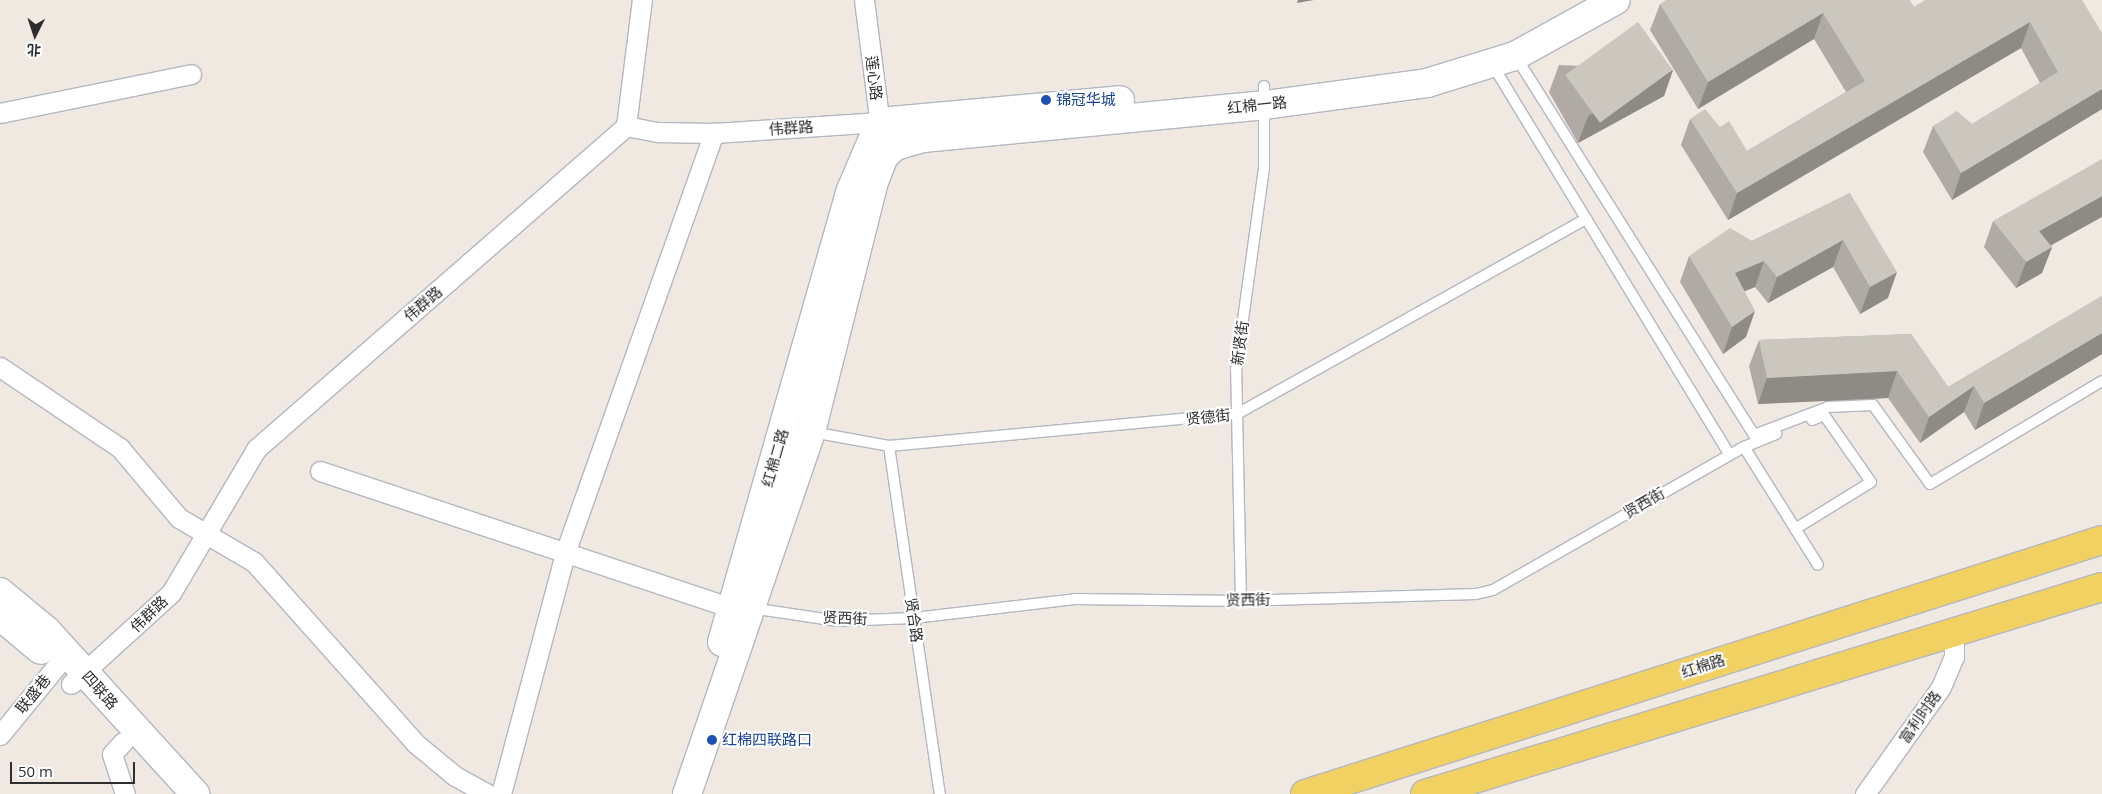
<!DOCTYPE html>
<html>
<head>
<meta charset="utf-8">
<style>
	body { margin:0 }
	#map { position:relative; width:2102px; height:794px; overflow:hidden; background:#efe9e1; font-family:"Open Sans","Noto Sans SC",sans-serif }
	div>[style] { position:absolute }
	.roads { filter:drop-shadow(1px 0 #b4b7c1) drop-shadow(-1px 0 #b4b7c1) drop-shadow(0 1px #b4b7c1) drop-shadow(0 -1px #b4b7c1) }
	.service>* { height:10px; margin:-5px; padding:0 5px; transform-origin:5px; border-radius:5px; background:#fff }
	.minor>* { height:19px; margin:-9.5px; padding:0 9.5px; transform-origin:9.5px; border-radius:9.5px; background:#fff }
	.secondary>* { height:28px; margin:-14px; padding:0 14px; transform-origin:14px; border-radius:14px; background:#fff }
	.primary>* { height:28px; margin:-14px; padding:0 14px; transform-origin:14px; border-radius:14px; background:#f2d163 }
	.wall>* { inset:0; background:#afaba4 }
	.shaded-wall>* { inset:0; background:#8e8b86 }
	.building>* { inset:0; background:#cbc7bf; transform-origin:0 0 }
	.dots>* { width:14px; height:14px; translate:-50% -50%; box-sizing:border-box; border:2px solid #fff; border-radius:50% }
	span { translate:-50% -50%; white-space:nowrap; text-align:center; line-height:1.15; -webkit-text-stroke:4px #fff; paint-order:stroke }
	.street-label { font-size:15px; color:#2e2e2e }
	.transit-label { font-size:15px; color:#164399 }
	.left { translate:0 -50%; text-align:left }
	.north { position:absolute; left:10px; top:10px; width:50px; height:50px; -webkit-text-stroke:4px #fff; paint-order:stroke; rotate:184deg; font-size:14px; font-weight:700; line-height:20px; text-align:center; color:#2e2e2e }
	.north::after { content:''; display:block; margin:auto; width:18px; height:22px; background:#2e2e2e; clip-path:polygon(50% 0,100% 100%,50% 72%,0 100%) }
	.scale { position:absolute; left:10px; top:762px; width:125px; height:22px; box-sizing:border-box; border:2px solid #2e2e2e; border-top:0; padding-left:6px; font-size:15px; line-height:18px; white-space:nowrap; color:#2e2e2e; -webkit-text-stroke:4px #fff; paint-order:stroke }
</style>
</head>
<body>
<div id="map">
	<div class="roads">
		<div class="service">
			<div style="left:1516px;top:57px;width:447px;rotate:57.8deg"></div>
			<div style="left:1754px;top:435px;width:79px;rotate:-20.7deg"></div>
			<div style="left:1828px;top:407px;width:45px;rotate:-2.5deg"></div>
			<div style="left:1873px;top:405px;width:97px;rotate:54.2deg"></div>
			<div style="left:1930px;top:484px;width:200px;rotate:-30.9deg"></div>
			<div style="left:1492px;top:64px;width:456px;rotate:58.7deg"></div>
			<div style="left:812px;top:432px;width:78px;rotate:10.3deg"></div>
			<div style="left:889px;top:446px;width:349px;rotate:-5.3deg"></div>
			<div style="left:1237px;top:414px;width:400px;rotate:-29.2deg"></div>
			<div style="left:889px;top:446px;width:352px;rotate:81.7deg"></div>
			<div style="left:1744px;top:447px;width:35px;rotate:-22deg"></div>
			<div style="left:1795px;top:529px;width:89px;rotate:-31.7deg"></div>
			<div style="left:1871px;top:482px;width:82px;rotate:-125deg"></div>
			<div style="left:1824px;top:415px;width:13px;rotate:157deg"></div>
			<div style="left:1241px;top:601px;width:231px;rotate:-91.2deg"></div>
			<div style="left:1236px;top:370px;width:203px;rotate:-82.1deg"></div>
			<div style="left:1264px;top:169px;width:83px;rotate:-90deg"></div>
			<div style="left:751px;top:608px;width:88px;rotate:8.5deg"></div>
			<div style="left:838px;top:621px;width:76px;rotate:-2.3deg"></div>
			<div style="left:914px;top:618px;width:162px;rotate:-6.7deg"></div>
			<div style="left:1075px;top:599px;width:166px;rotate:0.7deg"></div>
			<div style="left:1241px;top:601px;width:235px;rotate:-1.7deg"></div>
			<div style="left:1476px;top:594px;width:17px;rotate:-13deg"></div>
			<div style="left:1493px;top:590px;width:289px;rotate:-29.7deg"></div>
			<div style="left:1744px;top:447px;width:139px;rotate:57.9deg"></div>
		</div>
		<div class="minor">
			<div style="left:864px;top:0;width:134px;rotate:82.7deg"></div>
			<div style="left:0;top:113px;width:195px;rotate:-11.5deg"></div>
			<div style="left:626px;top:126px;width:127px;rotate:-82.8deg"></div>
			<div style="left:0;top:367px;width:145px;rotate:34deg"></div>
			<div style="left:120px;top:448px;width:92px;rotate:49.9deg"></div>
			<div style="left:179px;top:518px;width:87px;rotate:30.4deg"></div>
			<div style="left:254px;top:562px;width:242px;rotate:48.3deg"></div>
			<div style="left:415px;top:743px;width:52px;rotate:39.5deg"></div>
			<div style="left:455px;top:776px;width:38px;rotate:29deg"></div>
			<div style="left:320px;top:471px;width:435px;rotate:18.4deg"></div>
			<div style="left:71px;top:684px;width:135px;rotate:-42.3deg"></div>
			<div style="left:171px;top:593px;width:167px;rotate:-59.4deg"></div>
			<div style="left:256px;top:449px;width:491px;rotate:-41.1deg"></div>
			<div style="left:626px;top:126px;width:33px;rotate:11deg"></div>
			<div style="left:658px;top:132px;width:56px;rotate:1deg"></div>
			<div style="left:714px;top:133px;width:166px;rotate:-3.8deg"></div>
			<div style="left:0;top:735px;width:106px;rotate:-50.7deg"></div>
			<div style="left:123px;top:742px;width:16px;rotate:133deg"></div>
			<div style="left:112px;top:754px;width:42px;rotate:72deg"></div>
			<div style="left:501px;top:794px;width:249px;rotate:-75.1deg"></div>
			<div style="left:565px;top:553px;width:446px;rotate:-70.5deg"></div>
			<div style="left:1865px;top:794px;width:131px;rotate:-54.6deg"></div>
			<div style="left:1941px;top:687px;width:33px;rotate:-67deg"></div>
			<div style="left:1954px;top:657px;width:25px;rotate:-90deg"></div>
		</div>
		<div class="secondary">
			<div style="left:0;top:592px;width:60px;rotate:39.6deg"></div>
			<div style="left:46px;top:630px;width:222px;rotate:47.7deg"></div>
			<div style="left:0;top:616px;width:53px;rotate:39.7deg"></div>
			<div style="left:722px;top:642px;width:470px;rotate:-74.1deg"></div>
			<div style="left:851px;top:190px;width:74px;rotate:-66.9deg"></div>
			<div style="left:880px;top:122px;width:241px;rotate:-5.2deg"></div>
			<div style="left:687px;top:794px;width:383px;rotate:-71.1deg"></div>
			<div style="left:811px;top:432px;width:258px;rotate:-75.9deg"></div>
			<div style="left:874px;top:182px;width:28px;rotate:-69deg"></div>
			<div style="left:884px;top:156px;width:15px;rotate:-42deg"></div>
			<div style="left:895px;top:146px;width:29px;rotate:-16deg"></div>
			<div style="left:923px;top:138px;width:344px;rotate:-5.5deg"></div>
			<div style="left:1265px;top:105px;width:163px;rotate:-7.7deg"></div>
			<div style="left:1427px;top:83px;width:92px;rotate:-17.1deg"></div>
			<div style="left:1515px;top:56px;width:115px;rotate:-29deg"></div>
		</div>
		<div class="primary">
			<div style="left:1305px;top:794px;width:836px;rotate:-17.68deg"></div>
			<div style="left:1425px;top:794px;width:708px;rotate:-17deg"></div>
		</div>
	</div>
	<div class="wall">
		<div style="clip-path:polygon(1926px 0,2102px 33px,2102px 109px,1952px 200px,1923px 152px,1933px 126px,1972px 124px,2040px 83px,2021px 48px,1728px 220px,1681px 145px,1690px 119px,1720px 127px,1747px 151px,1846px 92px,1814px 39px,1698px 109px,1650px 30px,1660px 4px,1914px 7px)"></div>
		<div style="clip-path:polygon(1559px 65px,1673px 70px,1664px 96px,1578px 143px,1549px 92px)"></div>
		<div style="clip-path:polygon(1850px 193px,1888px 298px,1860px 314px,1833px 267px,1768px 303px,1755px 287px,1745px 291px,1746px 337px,1723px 354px,1680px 282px,1689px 256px,1752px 241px)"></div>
		<div style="clip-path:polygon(1993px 221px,2051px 245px,2052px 247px,2042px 273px,2016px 288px,1984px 247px)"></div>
		<div style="clip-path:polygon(2102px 296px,2102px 354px,1975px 430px,1964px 412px,1920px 443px,1888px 398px,1758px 404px,1749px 366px,1759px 340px,1911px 334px,1948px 387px)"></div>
	</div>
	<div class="shaded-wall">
		<div style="clip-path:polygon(1298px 0,1314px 0,1297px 3px)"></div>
		<div style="clip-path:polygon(1823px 13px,1814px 39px,1698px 109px,1708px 82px)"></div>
		<div style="clip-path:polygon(2030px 22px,2021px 48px,1728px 220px,1737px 193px)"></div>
		<div style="clip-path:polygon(1673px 70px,1664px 96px,1578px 143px,1588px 116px)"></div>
		<div style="clip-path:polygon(2102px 89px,2102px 109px,1952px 200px,1961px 173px)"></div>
		<div style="clip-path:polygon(2102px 196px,2102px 217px,2030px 257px,2039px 231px)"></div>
		<div style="clip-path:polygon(1843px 240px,1833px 267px,1768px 303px,1777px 277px)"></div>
		<div style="clip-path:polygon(2052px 247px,2042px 273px,2016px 288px,2026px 262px)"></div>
		<div style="clip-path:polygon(1764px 261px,1755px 287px,1725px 299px,1735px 273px)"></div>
		<div style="clip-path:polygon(1897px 272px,1888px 298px,1860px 314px,1870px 287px)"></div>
		<div style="clip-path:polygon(1755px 311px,1746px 337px,1723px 354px,1732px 327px)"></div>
		<div style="clip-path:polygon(2102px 333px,2102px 354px,1975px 430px,1984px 403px)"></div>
		<div style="clip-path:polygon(1897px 371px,1888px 398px,1758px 404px,1767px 378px)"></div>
		<div style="clip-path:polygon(1974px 386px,1964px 412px,1920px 443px,1929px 417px)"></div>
	</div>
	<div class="building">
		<div style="clip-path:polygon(1666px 0,1910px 0,1914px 7px,1926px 0,2082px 0,2102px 33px,2102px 89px,1961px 173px,1933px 126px,1957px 111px,1972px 124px,2058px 72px,2030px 22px,1737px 193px,1690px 119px,1705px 109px,1720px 127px,1729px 121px,1747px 151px,1865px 81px,1823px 13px,1708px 82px,1660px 4px)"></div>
		<div style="left:1638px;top:22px;width:59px;height:90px;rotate:54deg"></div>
		<div style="clip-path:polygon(2102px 159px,2102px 196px,2039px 231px,2052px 247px,2026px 262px,1993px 221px)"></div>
		<div style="clip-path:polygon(1850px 193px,1897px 272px,1870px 287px,1843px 240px,1777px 277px,1764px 261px,1735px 273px,1755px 311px,1732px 327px,1689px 256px,1730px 228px,1752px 241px)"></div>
		<div style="clip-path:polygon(2102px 296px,2102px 333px,1984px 403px,1974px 386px,1929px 417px,1897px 371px,1767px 378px,1759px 340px,1911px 334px,1948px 387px)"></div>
	</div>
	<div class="dots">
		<div style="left:1046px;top:100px;background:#1a4fb4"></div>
		<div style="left:712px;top:740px;background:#1a4fb4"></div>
	</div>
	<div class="street-label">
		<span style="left:874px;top:78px;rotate:83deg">莲心路</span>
		<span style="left:1257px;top:105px;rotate:-6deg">红棉一路</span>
		<span style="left:791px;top:128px;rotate:-4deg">伟群路</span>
		<span style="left:423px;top:304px;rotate:-41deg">伟群路</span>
		<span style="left:1240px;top:343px;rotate:-82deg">新贤街</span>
		<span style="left:1208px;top:417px;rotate:-6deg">贤德街</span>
		<span style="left:775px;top:458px;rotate:-74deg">红棉二路</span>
		<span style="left:1644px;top:503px;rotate:-30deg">贤西街</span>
		<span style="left:1248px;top:600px;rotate:-1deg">贤西街</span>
		<span style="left:149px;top:614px;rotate:-44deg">伟群路</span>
		<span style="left:845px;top:618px;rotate:2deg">贤西街</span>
		<span style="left:914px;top:620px;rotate:82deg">贤合路</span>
		<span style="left:1703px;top:666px;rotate:-18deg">红棉路</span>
		<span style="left:100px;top:690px;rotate:48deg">四联路</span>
		<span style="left:33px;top:694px;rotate:-51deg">联盛巷</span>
		<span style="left:1920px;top:717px;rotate:-55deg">富利时路</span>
	</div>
	<div class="transit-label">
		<span class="left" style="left:1056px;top:100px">锦冠华城</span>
		<span class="left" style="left:722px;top:740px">红棉四联路口</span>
	</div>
	<div class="north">北</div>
	<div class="scale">50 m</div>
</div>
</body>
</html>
